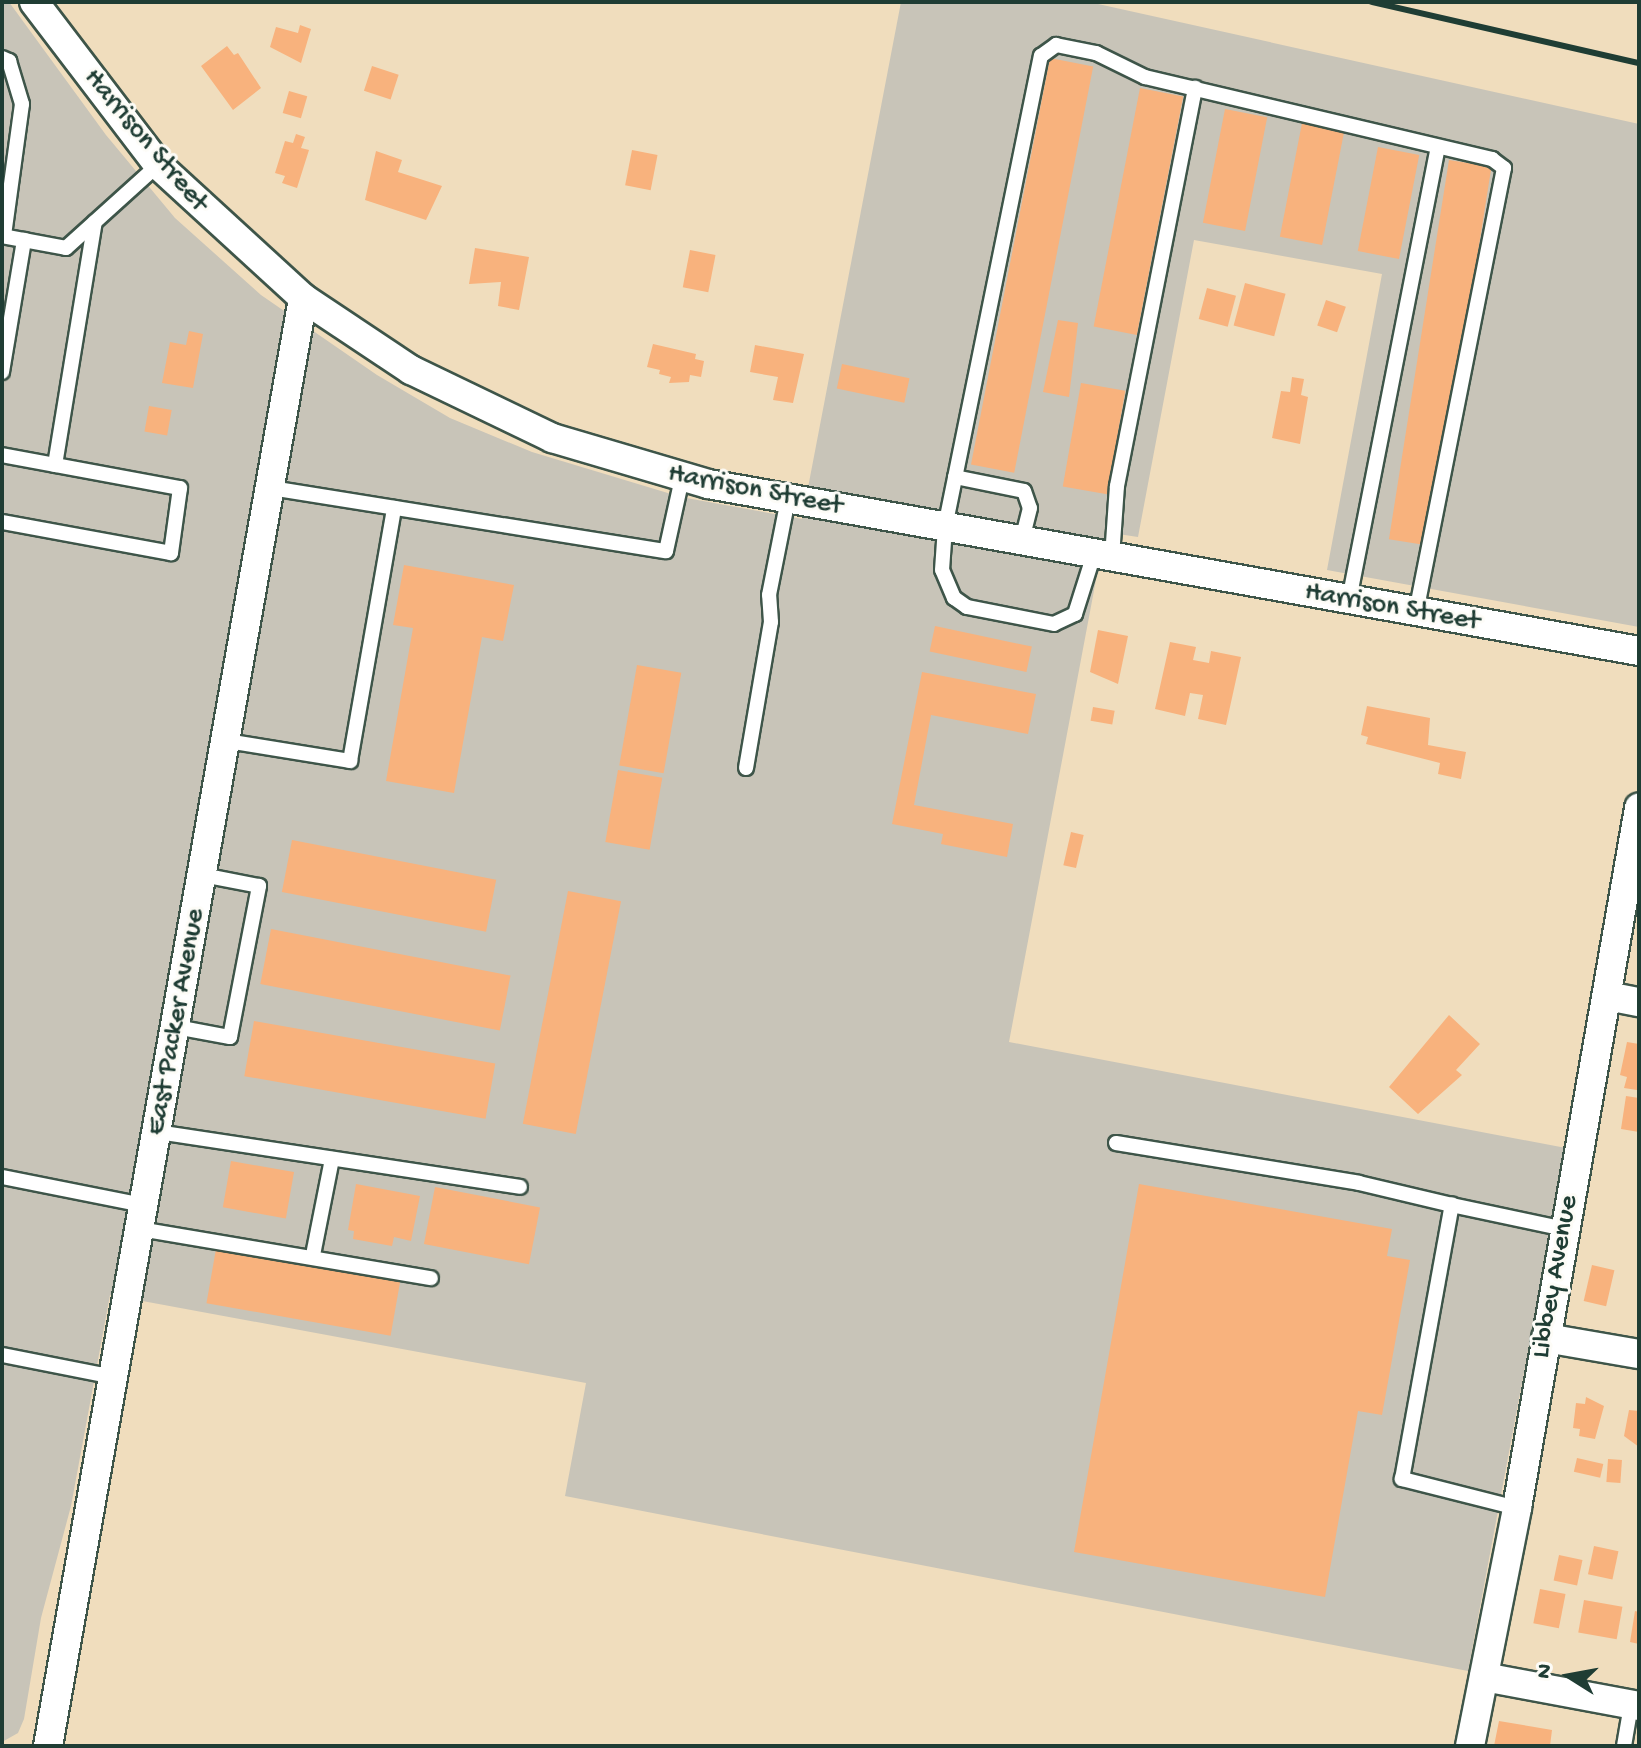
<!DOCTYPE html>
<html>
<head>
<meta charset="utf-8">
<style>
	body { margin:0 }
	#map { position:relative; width:1641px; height:1748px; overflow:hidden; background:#f0ddbd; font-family:"Gochi Hand",sans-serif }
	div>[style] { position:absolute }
	.industrial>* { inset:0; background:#c8c4b8 }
	.building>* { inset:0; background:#f8b27d; transform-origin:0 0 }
	.roads { filter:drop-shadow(2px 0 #3e5549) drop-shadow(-2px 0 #3e5549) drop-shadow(0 2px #3e5549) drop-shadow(0 -2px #3e5549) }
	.service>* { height:14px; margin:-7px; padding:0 7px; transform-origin:7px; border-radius:7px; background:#fff }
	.minor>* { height:28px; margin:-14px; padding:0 14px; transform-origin:14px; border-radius:14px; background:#fff }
	.rail>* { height:6px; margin:-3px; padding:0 3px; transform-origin:3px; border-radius:3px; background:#1f3d34 }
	span { translate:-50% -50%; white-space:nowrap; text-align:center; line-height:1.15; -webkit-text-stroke:6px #fdfcf7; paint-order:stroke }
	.street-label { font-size:28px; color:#1f3d34 }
	.frame { position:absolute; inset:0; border:4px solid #1f3d34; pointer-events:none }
	.north { position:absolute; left:1529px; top:1636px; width:80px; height:80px; -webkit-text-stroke:6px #fdfcf7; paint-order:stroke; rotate:281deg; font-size:22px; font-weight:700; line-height:32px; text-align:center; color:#1f3d34 }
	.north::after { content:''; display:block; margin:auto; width:28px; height:36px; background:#1f3d34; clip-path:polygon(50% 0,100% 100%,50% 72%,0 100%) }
</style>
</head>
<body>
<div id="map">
	<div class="industrial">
		<div style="clip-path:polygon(2px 2px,9px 2px,106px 135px,175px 218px,261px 295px,377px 375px,450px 418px,532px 452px,681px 497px,802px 519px,901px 2px,1089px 2px,1639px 124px,1639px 627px,1327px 570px,1382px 274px,1194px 240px,1138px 537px,1105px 532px,1009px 1042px,1566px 1148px,1468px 1671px,565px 1496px,586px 1383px,110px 1295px,71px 1506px,41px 1618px,24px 1719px,18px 1733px,2px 1742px)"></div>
	</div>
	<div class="building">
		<div style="clip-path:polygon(300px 25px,311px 29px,301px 63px,270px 47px,276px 27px,298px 33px)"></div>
		<div style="clip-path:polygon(227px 46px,234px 55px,238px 53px,261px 88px,233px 110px,201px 66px)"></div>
		<div style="left:1050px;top:58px;width:44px;height:414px;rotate:11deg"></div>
		<div style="left:372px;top:66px;width:28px;height:26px;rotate:18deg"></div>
		<div style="left:1140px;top:88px;width:44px;height:243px;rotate:11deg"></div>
		<div style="left:289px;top:91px;width:19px;height:23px;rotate:16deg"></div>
		<div style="left:1225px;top:109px;width:43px;height:116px;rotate:11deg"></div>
		<div style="left:1302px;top:123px;width:43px;height:116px;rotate:11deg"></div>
		<div style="clip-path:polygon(296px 134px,305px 137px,301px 148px,309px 150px,297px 188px,282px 183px,285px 176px,275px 173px,285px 141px,293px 143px)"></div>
		<div style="left:1378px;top:147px;width:42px;height:106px;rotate:11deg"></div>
		<div style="left:632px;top:150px;width:26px;height:36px;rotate:11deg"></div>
		<div style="clip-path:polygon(376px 151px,402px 160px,398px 172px,442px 186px,426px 220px,365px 200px)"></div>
		<div style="left:1449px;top:160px;width:43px;height:384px;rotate:9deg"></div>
		<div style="clip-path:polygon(475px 248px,529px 257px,519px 310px,498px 306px,501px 282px,469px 284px)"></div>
		<div style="left:690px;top:250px;width:26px;height:38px;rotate:11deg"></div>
		<div style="left:1245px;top:283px;width:42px;height:44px;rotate:15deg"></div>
		<div style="left:1207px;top:288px;width:30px;height:32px;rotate:15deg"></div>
		<div style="left:1326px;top:300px;width:21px;height:27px;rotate:19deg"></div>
		<div style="clip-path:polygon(1058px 320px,1078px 323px,1069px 397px,1043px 392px)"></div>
		<div style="clip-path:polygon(189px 331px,203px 334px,193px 388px,162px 383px,170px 342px,186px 345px)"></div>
		<div style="clip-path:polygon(653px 344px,696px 354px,695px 359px,704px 361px,701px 377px,690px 375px,689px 382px,669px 383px,671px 377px,659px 374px,660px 370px,647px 367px)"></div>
		<div style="clip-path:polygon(755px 345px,804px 354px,793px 403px,773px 400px,778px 377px,750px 372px)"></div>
		<div style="left:842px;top:364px;width:69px;height:25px;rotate:12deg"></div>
		<div style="clip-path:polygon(1292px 377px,1304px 379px,1301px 395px,1308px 397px,1300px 444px,1272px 438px,1281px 391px,1290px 392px)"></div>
		<div style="left:1081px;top:383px;width:45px;height:105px;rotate:10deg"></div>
		<div style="left:149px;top:406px;width:23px;height:26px;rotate:10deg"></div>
		<div style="clip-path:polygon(404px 565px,514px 585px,503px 641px,482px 637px,454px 793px,386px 781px,413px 628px,393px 625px)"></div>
		<div style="left:935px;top:626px;width:99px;height:26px;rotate:12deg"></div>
		<div style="clip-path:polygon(1098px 630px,1128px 636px,1118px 684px,1090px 672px)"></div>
		<div style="clip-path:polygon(1170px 642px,1196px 647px,1193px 660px,1209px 663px,1211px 651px,1241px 657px,1226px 725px,1198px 719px,1203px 695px,1190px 693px,1185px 716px,1155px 709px)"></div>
		<div style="left:637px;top:665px;width:45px;height:102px;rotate:10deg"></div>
		<div style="clip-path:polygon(922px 672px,1036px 694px,1028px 734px,931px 715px,914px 805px,1013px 824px,1007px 857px,941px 844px,943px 834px,892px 824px)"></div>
		<div style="clip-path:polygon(1367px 706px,1430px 718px,1428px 745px,1466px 752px,1461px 779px,1438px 774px,1440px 763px,1366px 744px,1368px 737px,1361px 735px)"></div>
		<div style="left:1093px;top:707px;width:22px;height:14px;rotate:10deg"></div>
		<div style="left:618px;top:770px;width:45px;height:73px;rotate:10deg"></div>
		<div style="left:1071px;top:832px;width:13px;height:34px;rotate:13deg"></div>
		<div style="left:292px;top:840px;width:208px;height:53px;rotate:11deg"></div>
		<div style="left:568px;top:891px;width:54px;height:237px;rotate:11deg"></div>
		<div style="left:271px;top:929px;width:244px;height:56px;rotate:11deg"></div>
		<div style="clip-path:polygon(1449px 1015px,1480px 1044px,1456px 1070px,1462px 1075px,1418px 1114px,1389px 1087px)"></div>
		<div style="left:254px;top:1021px;width:245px;height:56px;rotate:10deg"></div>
		<div style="clip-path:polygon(1627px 1042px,1639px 1044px,1637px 1090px,1624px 1088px,1627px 1077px,1620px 1075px)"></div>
		<div style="clip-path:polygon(1626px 1096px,1639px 1098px,1639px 1132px,1621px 1129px)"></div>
		<div style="left:231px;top:1161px;width:64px;height:47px;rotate:10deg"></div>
		<div style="clip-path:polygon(356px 1184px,420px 1196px,411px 1241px,394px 1237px,392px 1246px,353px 1239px,354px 1231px,348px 1230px)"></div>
		<div style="clip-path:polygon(1139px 1184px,1392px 1229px,1387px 1256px,1410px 1260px,1382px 1415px,1358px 1411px,1325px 1597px,1074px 1552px)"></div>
		<div style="left:435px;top:1187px;width:107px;height:58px;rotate:11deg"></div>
		<div style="left:216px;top:1249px;width:187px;height:55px;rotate:10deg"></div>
		<div style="left:1592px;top:1265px;width:23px;height:37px;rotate:13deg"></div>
		<div style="clip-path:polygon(1586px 1397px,1604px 1406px,1595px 1439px,1579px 1436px,1580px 1429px,1573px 1428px,1576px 1403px,1585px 1404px)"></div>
		<div style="clip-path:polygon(1629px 1410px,1639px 1411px,1639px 1447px,1624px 1436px)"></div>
		<div style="left:1577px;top:1458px;width:27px;height:14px;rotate:13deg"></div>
		<div style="left:1608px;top:1459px;width:14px;height:23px;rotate:4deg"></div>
		<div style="left:1594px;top:1546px;width:25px;height:29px;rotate:12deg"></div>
		<div style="left:1559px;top:1555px;width:24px;height:26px;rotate:12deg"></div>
		<div style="left:1540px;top:1589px;width:26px;height:35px;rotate:11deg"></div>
		<div style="left:1584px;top:1600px;width:39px;height:33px;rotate:10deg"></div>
		<div style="clip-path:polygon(1635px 1611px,1639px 1612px,1639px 1644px,1630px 1642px)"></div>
		<div style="clip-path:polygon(1499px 1721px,1552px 1730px,1550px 1746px,1494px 1746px)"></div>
	</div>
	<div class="roads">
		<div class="service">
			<div style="left:2px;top:58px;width:8px;rotate:23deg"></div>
			<div style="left:9px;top:61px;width:45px;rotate:73.2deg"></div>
			<div style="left:22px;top:104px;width:133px;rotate:97.8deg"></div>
			<div style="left:2px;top:236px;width:65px;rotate:10.6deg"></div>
			<div style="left:66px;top:248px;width:124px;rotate:-42.1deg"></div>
			<div style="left:2px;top:372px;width:134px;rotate:-80.5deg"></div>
			<div style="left:2px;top:455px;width:181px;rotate:10.5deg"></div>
			<div style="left:180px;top:488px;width:66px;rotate:97.9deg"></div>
			<div style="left:171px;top:553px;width:172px;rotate:-169.6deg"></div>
			<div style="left:55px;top:465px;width:246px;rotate:-80.7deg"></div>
			<div style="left:955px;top:477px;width:70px;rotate:11.5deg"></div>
			<div style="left:1024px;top:491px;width:18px;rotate:71deg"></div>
			<div style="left:1030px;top:508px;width:34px;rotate:104deg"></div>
			<div style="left:271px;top:488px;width:400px;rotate:9.1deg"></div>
			<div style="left:666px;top:551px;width:75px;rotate:-77.6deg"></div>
			<div style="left:1094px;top:554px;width:63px;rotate:107.6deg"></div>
			<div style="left:1075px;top:614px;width:23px;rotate:155deg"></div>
			<div style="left:1054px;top:624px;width:89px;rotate:-168.9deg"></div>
			<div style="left:967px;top:607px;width:16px;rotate:-145deg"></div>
			<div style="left:954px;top:598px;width:30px;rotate:-113deg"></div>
			<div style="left:942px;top:570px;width:43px;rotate:-86deg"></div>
			<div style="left:945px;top:527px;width:481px;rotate:-78.5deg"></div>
			<div style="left:1041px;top:56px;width:19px;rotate:-36deg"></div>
			<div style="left:1056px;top:45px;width:41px;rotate:11.3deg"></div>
			<div style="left:1096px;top:53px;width:55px;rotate:26.1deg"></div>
			<div style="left:1145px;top:77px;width:357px;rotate:13.3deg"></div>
			<div style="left:1492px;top:159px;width:15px;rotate:37deg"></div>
			<div style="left:1504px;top:168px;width:453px;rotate:101.2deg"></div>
			<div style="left:1112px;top:557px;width:71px;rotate:-86deg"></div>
			<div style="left:1117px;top:486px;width:406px;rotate:-78.9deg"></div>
			<div style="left:1349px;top:600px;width:461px;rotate:-78.9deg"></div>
			<div style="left:227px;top:741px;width:125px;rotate:9.2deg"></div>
			<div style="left:350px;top:761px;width:257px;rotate:-80.1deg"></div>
			<div style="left:746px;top:768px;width:148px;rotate:-80.3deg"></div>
			<div style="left:771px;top:622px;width:27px;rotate:-94deg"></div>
			<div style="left:769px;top:595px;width:98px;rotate:-78.8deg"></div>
			<div style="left:176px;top:1027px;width:55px;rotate:10.5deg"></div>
			<div style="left:230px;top:1037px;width:154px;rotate:-79.1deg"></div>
			<div style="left:259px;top:886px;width:57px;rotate:-168.9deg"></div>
			<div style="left:157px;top:1132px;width:367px;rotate:8.6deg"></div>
			<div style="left:1116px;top:1143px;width:246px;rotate:9.3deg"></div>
			<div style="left:1359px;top:1183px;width:96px;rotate:13.3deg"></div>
			<div style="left:2px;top:1177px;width:145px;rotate:11.2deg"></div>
			<div style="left:140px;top:1229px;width:295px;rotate:9.6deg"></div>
			<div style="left:313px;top:1255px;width:98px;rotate:-78.8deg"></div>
			<div style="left:2px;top:1355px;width:114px;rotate:11.1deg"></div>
			<div style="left:1517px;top:1508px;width:119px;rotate:-165.8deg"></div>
			<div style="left:1402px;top:1479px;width:279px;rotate:-79.7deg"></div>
			<div style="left:1452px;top:1205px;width:116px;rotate:12deg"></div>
			<div style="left:1624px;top:1746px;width:42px;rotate:-80.3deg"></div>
		</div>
		<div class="minor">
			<div style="left:34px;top:2px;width:205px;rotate:52.7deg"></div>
			<div style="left:158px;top:165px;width:197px;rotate:42.5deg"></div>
			<div style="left:303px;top:298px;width:130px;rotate:33.7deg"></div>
			<div style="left:411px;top:370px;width:157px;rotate:25.7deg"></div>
			<div style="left:552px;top:438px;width:163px;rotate:16.4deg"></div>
			<div style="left:708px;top:484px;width:946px;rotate:10.17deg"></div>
			<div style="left:1607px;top:996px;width:33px;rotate:11deg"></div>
			<div style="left:1546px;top:1338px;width:94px;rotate:9.8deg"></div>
			<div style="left:1484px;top:1677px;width:158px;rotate:10.6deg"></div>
			<div style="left:48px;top:1746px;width:1470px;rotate:-80.01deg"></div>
			<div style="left:1470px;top:1746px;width:243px;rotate:-78.8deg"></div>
			<div style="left:1517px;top:1508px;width:711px;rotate:-80.11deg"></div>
		</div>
	</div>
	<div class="rail">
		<div style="left:1372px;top:2px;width:274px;rotate:12.9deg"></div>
	</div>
	<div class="street-label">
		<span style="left:145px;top:141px;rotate:50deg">Harrison Street</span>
		<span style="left:755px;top:491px;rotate:11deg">Harrison Street</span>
		<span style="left:1392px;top:608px;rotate:10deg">Harrison Street</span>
		<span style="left:177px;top:1022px;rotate:-80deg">East Packer Avenue</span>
		<span style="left:1556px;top:1277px;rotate:-80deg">Libbey Avenue</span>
	</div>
	<div class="frame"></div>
	<div class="north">N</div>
</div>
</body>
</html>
